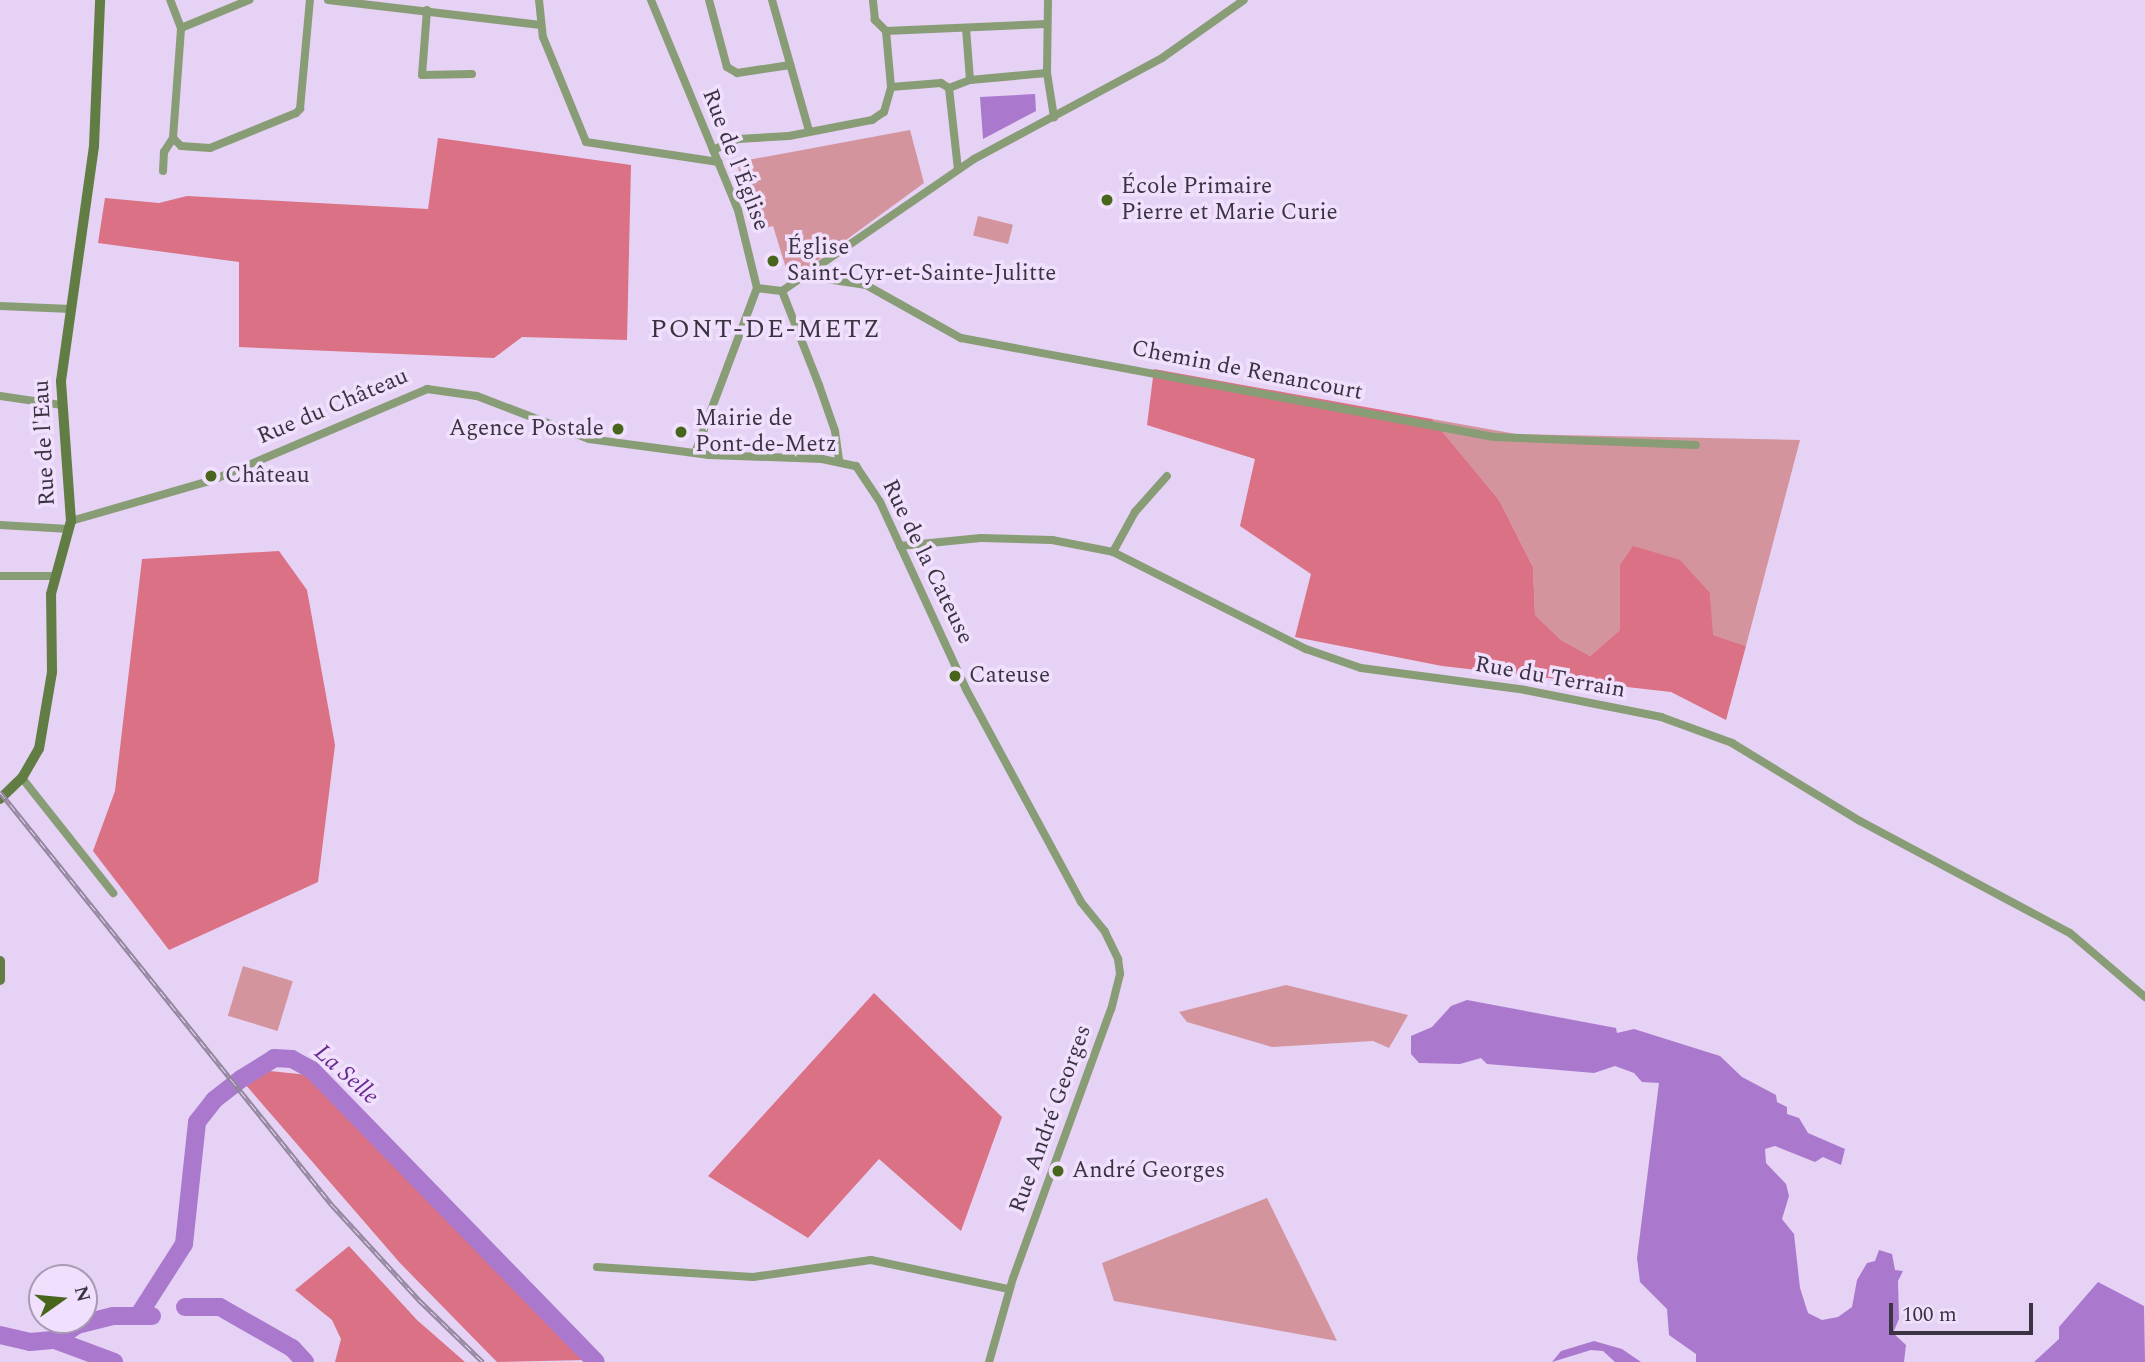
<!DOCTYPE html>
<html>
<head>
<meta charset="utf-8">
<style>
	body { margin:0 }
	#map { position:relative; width:2145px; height:1362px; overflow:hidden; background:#e5d2f4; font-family:Spectral,serif }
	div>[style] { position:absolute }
	.green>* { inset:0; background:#d4949d; transform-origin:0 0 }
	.forest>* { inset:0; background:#da7184 }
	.water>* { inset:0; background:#aa79cd }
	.river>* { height:18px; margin:-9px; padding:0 9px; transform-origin:9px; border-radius:9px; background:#aa79cd }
	.street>* { height:8px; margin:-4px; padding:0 4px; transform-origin:4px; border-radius:4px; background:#889c75 }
	.secondary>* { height:10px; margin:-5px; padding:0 5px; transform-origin:5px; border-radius:5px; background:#617d43 }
	.rail>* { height:5px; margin-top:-2.5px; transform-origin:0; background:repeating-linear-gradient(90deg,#f0e0fd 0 8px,#94879f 0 16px); box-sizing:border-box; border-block:2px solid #94879f }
	.dots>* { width:19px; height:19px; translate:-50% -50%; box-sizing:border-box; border:4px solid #f0e0fd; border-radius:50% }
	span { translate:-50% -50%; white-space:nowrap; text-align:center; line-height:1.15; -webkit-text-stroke:7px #f0e0fd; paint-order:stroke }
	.street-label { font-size:23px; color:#3b3341 }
	.poi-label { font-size:23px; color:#3b3341 }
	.left { translate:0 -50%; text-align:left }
	.right { translate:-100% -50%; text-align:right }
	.water-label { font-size:24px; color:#68298e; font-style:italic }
	.quarter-label { font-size:26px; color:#3b3341; letter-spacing:2px }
	.north { position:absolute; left:28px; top:1264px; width:70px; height:70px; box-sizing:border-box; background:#f0e0fd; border:2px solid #a89bb2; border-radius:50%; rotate:75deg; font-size:19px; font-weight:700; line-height:28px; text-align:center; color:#3b3341 }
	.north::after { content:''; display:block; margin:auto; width:24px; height:32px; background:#47661c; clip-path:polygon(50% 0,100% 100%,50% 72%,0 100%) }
	.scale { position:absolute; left:1889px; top:1303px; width:144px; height:32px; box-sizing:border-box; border:4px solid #3b3341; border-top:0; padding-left:9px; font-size:21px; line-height:24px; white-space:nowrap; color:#3b3341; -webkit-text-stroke:5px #f0e0fd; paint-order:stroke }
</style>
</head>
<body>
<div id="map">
	<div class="green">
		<div style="clip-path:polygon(910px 130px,924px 183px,790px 281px,773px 226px,753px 231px,737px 162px)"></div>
		<div style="left:978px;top:216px;width:36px;height:20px;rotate:14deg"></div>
		<div style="clip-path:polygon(1432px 419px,1516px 434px,1800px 440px,1746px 646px,1712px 635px,1710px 593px,1620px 565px,1620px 630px,1590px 656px,1561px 640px,1535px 615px,1533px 567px,1499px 500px)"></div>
		<div style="left:243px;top:966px;width:52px;height:52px;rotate:17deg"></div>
		<div style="clip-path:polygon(1286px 985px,1408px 1015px,1389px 1048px,1373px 1041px,1272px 1047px,1187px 1022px,1179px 1012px)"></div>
		<div style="clip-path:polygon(1267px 1198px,1337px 1341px,1114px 1301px,1102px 1263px)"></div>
	</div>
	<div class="forest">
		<div style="clip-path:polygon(438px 138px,631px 165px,627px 340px,522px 337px,494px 358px,239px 347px,239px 262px,98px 243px,105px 198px,159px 203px,187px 196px,428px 209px)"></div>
		<div style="clip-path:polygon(1154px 369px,1432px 419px,1499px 500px,1533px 567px,1535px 615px,1561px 640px,1590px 656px,1620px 630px,1620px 565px,1633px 546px,1680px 560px,1710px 593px,1713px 635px,1746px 646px,1726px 720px,1671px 692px,1442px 666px,1295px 637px,1311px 574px,1240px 526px,1255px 459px,1147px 425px)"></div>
		<div style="clip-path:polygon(279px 551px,307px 590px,335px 745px,318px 882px,169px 950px,93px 851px,115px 791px,142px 559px)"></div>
		<div style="clip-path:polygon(874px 993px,1002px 1117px,961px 1231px,879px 1159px,808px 1238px,708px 1176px)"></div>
		<div style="clip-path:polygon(270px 1071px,308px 1075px,586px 1360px,497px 1362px,400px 1263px,245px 1084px)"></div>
		<div style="clip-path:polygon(349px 1246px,417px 1320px,465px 1362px,335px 1362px,341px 1339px,332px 1320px,295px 1290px)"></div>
	</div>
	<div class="water">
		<div style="clip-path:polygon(1035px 94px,1036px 111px,983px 139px,980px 97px)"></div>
		<div style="clip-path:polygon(1467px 1000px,1616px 1028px,1617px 1033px,1634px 1029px,1720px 1056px,1742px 1077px,1776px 1095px,1777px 1102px,1787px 1107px,1787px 1114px,1799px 1118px,1808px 1133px,1845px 1149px,1841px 1165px,1823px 1157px,1815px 1162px,1775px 1146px,1765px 1149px,1766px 1163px,1786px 1184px,1789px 1196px,1782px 1219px,1794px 1234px,1800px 1288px,1808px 1313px,1822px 1320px,1838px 1317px,1852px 1307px,1857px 1280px,1867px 1263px,1875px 1261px,1879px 1250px,1892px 1254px,1895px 1270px,1903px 1271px,1898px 1281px,1899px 1319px,1893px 1333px,1906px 1345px,1904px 1362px,1696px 1362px,1696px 1354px,1669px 1335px,1667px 1309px,1640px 1282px,1637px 1258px,1659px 1083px,1642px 1082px,1634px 1073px,1615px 1066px,1594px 1073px,1487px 1064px,1481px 1058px,1460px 1064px,1419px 1063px,1411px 1054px,1411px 1036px,1432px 1027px,1451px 1006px)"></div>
		<div style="clip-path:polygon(2098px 1282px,2144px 1306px,2145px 1362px,2034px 1362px,2059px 1339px,2059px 1327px)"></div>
		<div style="clip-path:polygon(1594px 1341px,1622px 1349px,1641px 1362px,1615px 1362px,1603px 1351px,1591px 1350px,1552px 1362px,1561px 1351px)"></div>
	</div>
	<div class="river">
		<div style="left:185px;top:1307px;width:35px"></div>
		<div style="left:220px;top:1307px;width:83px;rotate:29.7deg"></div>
		<div style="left:292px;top:1348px;width:19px;rotate:47deg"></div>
		<div style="left:138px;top:1316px;width:85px;rotate:-57.4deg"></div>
		<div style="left:184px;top:1244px;width:123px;rotate:-83.9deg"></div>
		<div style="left:197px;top:1122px;width:28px;rotate:-52deg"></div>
		<div style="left:214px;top:1100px;width:34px;rotate:-38deg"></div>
		<div style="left:241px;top:1079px;width:39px;rotate:-32deg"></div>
		<div style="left:274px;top:1058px;width:18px;rotate:3deg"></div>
		<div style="left:292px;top:1059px;width:23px;rotate:29deg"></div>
		<div style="left:312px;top:1070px;width:407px;rotate:45.8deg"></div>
		<div style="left:0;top:1335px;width:31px;rotate:13deg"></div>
		<div style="left:30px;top:1342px;width:25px;rotate:-5deg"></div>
		<div style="left:55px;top:1340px;width:63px;rotate:20.4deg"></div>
		<div style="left:55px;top:1340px;width:27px;rotate:-34deg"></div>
		<div style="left:77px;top:1325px;width:37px;rotate:-14deg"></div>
		<div style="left:113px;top:1316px;width:39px"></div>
	</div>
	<div class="street">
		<div style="left:328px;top:0;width:214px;rotate:6.7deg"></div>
		<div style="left:539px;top:0;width:37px;rotate:84deg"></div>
		<div style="left:543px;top:37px;width:113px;rotate:67.7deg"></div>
		<div style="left:586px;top:142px;width:134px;rotate:8.6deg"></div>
		<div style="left:651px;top:0;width:227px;rotate:67.5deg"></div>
		<div style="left:738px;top:210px;width:80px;rotate:76.3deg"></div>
		<div style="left:757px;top:288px;width:176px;rotate:110.6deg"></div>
		<div style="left:709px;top:0;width:69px;rotate:75deg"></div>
		<div style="left:727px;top:67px;width:12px;rotate:31deg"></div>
		<div style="left:737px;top:73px;width:54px;rotate:-8.6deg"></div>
		<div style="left:772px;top:0;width:136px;rotate:74.2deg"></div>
		<div style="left:1048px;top:0;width:73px;rotate:90.8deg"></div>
		<div style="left:1047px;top:73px;width:45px;rotate:81deg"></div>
		<div style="left:427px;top:10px;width:65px;rotate:94.4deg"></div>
		<div style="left:422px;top:75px;width:50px;rotate:-1.1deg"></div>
		<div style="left:181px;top:28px;width:74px;rotate:-22.4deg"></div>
		<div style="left:966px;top:28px;width:52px;rotate:85.6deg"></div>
		<div style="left:886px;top:31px;width:160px;rotate:-2.5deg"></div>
		<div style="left:891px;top:87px;width:50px;rotate:-4.6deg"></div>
		<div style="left:941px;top:83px;width:9px;rotate:32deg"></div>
		<div style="left:949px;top:88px;width:22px;rotate:-21deg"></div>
		<div style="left:970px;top:80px;width:77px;rotate:-5.2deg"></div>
		<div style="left:949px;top:88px;width:81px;rotate:83.7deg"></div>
		<div style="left:173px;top:138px;width:11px;rotate:45deg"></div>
		<div style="left:181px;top:146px;width:29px;rotate:4deg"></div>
		<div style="left:210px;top:148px;width:93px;rotate:-22.1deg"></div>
		<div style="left:296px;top:113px;width:6px;rotate:-45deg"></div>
		<div style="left:300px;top:109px;width:109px;rotate:-84.8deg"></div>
		<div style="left:713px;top:150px;width:27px;rotate:-24deg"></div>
		<div style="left:738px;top:139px;width:51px;rotate:-3.4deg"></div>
		<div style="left:789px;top:136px;width:85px;rotate:-10.9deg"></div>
		<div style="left:872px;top:120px;width:14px;rotate:-34deg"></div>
		<div style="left:884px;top:112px;width:26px;rotate:-74deg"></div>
		<div style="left:891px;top:87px;width:56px;rotate:-95.1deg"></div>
		<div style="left:886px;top:31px;width:16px;rotate:-135deg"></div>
		<div style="left:875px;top:20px;width:20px;rotate:-96deg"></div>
		<div style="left:163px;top:171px;width:19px;rotate:-87deg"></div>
		<div style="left:164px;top:152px;width:17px;rotate:-57deg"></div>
		<div style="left:173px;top:138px;width:110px;rotate:-85.8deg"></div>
		<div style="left:181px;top:28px;width:30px;rotate:-111deg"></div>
		<div style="left:806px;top:276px;width:61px;rotate:8.5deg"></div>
		<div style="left:866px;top:285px;width:109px;rotate:29.2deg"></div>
		<div style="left:961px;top:338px;width:542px;rotate:10.52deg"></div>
		<div style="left:1494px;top:437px;width:202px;rotate:2.3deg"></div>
		<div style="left:757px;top:288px;width:25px;rotate:7deg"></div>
		<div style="left:782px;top:291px;width:233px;rotate:-34.5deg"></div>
		<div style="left:974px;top:159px;width:213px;rotate:-28.2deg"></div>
		<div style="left:1162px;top:58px;width:100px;rotate:-35.3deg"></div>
		<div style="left:782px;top:291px;width:101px;rotate:68.5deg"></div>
		<div style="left:819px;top:385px;width:49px;rotate:70.8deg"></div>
		<div style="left:835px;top:431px;width:30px;rotate:82deg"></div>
		<div style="left:0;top:306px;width:71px;rotate:2.4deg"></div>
		<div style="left:0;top:396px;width:63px;rotate:8.3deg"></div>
		<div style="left:71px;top:521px;width:148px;rotate:-16.1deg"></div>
		<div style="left:213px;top:480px;width:233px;rotate:-23deg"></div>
		<div style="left:427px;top:389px;width:50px;rotate:8deg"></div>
		<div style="left:477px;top:396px;width:120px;rotate:21deg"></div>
		<div style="left:589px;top:439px;width:121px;rotate:7.6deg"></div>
		<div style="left:709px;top:455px;width:113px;rotate:2deg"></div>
		<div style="left:822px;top:459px;width:35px;rotate:12deg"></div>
		<div style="left:856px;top:466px;width:43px;rotate:56.3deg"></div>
		<div style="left:880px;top:502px;width:208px;rotate:65.3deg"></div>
		<div style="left:967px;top:691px;width:240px;rotate:61.6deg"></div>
		<div style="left:1081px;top:902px;width:38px;rotate:51deg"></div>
		<div style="left:1105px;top:932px;width:30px;rotate:64deg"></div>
		<div style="left:1118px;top:959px;width:15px;rotate:82deg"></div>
		<div style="left:1120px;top:974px;width:36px;rotate:104deg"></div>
		<div style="left:1111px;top:1009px;width:286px;rotate:110deg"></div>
		<div style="left:1013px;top:1278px;width:87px;rotate:105.9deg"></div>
		<div style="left:0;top:525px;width:69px;rotate:3.3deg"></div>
		<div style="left:900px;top:546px;width:81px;rotate:-5.6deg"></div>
		<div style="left:981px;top:538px;width:71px;rotate:1.6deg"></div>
		<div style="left:1052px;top:540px;width:62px;rotate:11.1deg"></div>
		<div style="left:1113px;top:552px;width:216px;rotate:26.7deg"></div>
		<div style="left:1306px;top:649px;width:58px;rotate:19.1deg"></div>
		<div style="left:1361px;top:668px;width:165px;rotate:7.6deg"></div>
		<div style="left:1525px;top:690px;width:139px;rotate:11.2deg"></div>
		<div style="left:1661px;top:717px;width:76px;rotate:20.1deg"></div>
		<div style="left:1732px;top:743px;width:150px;rotate:31.4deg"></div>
		<div style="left:1860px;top:821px;width:238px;rotate:28.1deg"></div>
		<div style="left:2070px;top:933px;width:99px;rotate:40.5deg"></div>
		<div style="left:1113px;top:552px;width:46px;rotate:-61.2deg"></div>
		<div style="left:1135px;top:512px;width:48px;rotate:-48.4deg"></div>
		<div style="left:0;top:576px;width:54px"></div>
		<div style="left:22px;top:778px;width:147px;rotate:51.6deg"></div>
		<div style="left:597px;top:1267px;width:156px;rotate:3.7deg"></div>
		<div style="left:753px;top:1277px;width:119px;rotate:-8.2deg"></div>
		<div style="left:871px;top:1260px;width:141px;rotate:11.9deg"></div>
	</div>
	<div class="secondary">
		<div style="left:0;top:799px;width:30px;rotate:-44deg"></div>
		<div style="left:22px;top:778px;width:34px;rotate:-60deg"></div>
		<div style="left:39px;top:749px;width:78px;rotate:-80.4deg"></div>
		<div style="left:52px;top:672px;width:78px;rotate:-90.7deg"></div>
		<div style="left:51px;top:594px;width:76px;rotate:-74.7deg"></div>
		<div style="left:71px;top:521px;width:140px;rotate:-94.1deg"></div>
		<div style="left:61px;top:381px;width:237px;rotate:-82deg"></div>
		<div style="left:94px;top:146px;width:146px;rotate:-87.6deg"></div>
		<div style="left:0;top:961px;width:19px;rotate:90deg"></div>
	</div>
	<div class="rail">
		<div style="left:0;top:792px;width:530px;rotate:51.21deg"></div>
		<div style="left:332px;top:1205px;width:129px;rotate:47.5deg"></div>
		<div style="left:419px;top:1300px;width:89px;rotate:44.1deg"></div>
	</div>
	<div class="dots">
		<div style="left:1107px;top:200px;background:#47661c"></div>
		<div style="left:773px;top:261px;background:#47661c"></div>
		<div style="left:618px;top:429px;background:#47661c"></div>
		<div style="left:681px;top:432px;background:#47661c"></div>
		<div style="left:211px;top:476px;background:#47661c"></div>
		<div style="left:955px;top:676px;background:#47661c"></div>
		<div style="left:1058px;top:1171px;background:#47661c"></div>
	</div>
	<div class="street-label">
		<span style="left:735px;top:160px;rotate:69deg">Rue de l'Église</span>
		<span style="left:1247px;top:371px;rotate:11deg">Chemin de Renancourt</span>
		<span style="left:333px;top:407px;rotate:-23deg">Rue du Château</span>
		<span style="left:45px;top:443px;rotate:-93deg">Rue de l'Eau</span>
		<span style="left:927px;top:562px;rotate:64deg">Rue de la Cateuse</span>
		<span style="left:1550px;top:678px;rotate:10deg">Rue du Terrain</span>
		<span style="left:1051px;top:1119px;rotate:-70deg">Rue André Georges</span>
	</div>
	<div class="poi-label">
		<span class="left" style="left:1121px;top:200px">École Primaire<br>Pierre et Marie Curie</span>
		<span class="left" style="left:787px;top:261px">Église<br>Saint-Cyr-et-Sainte-Julitte</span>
		<span class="left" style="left:695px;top:432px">Mairie de<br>Pont-de-Metz</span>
		<span class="right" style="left:604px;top:429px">Agence Postale</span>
		<span class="left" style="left:225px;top:476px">Château</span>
		<span class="left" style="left:969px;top:676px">Cateuse</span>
		<span class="left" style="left:1072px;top:1171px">André Georges</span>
	</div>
	<div class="water-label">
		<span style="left:346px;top:1075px;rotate:42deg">La Selle</span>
	</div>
	<div class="quarter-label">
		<span style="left:766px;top:330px">PONT-DE-METZ</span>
	</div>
	<div class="north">N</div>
	<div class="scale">100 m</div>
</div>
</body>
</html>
